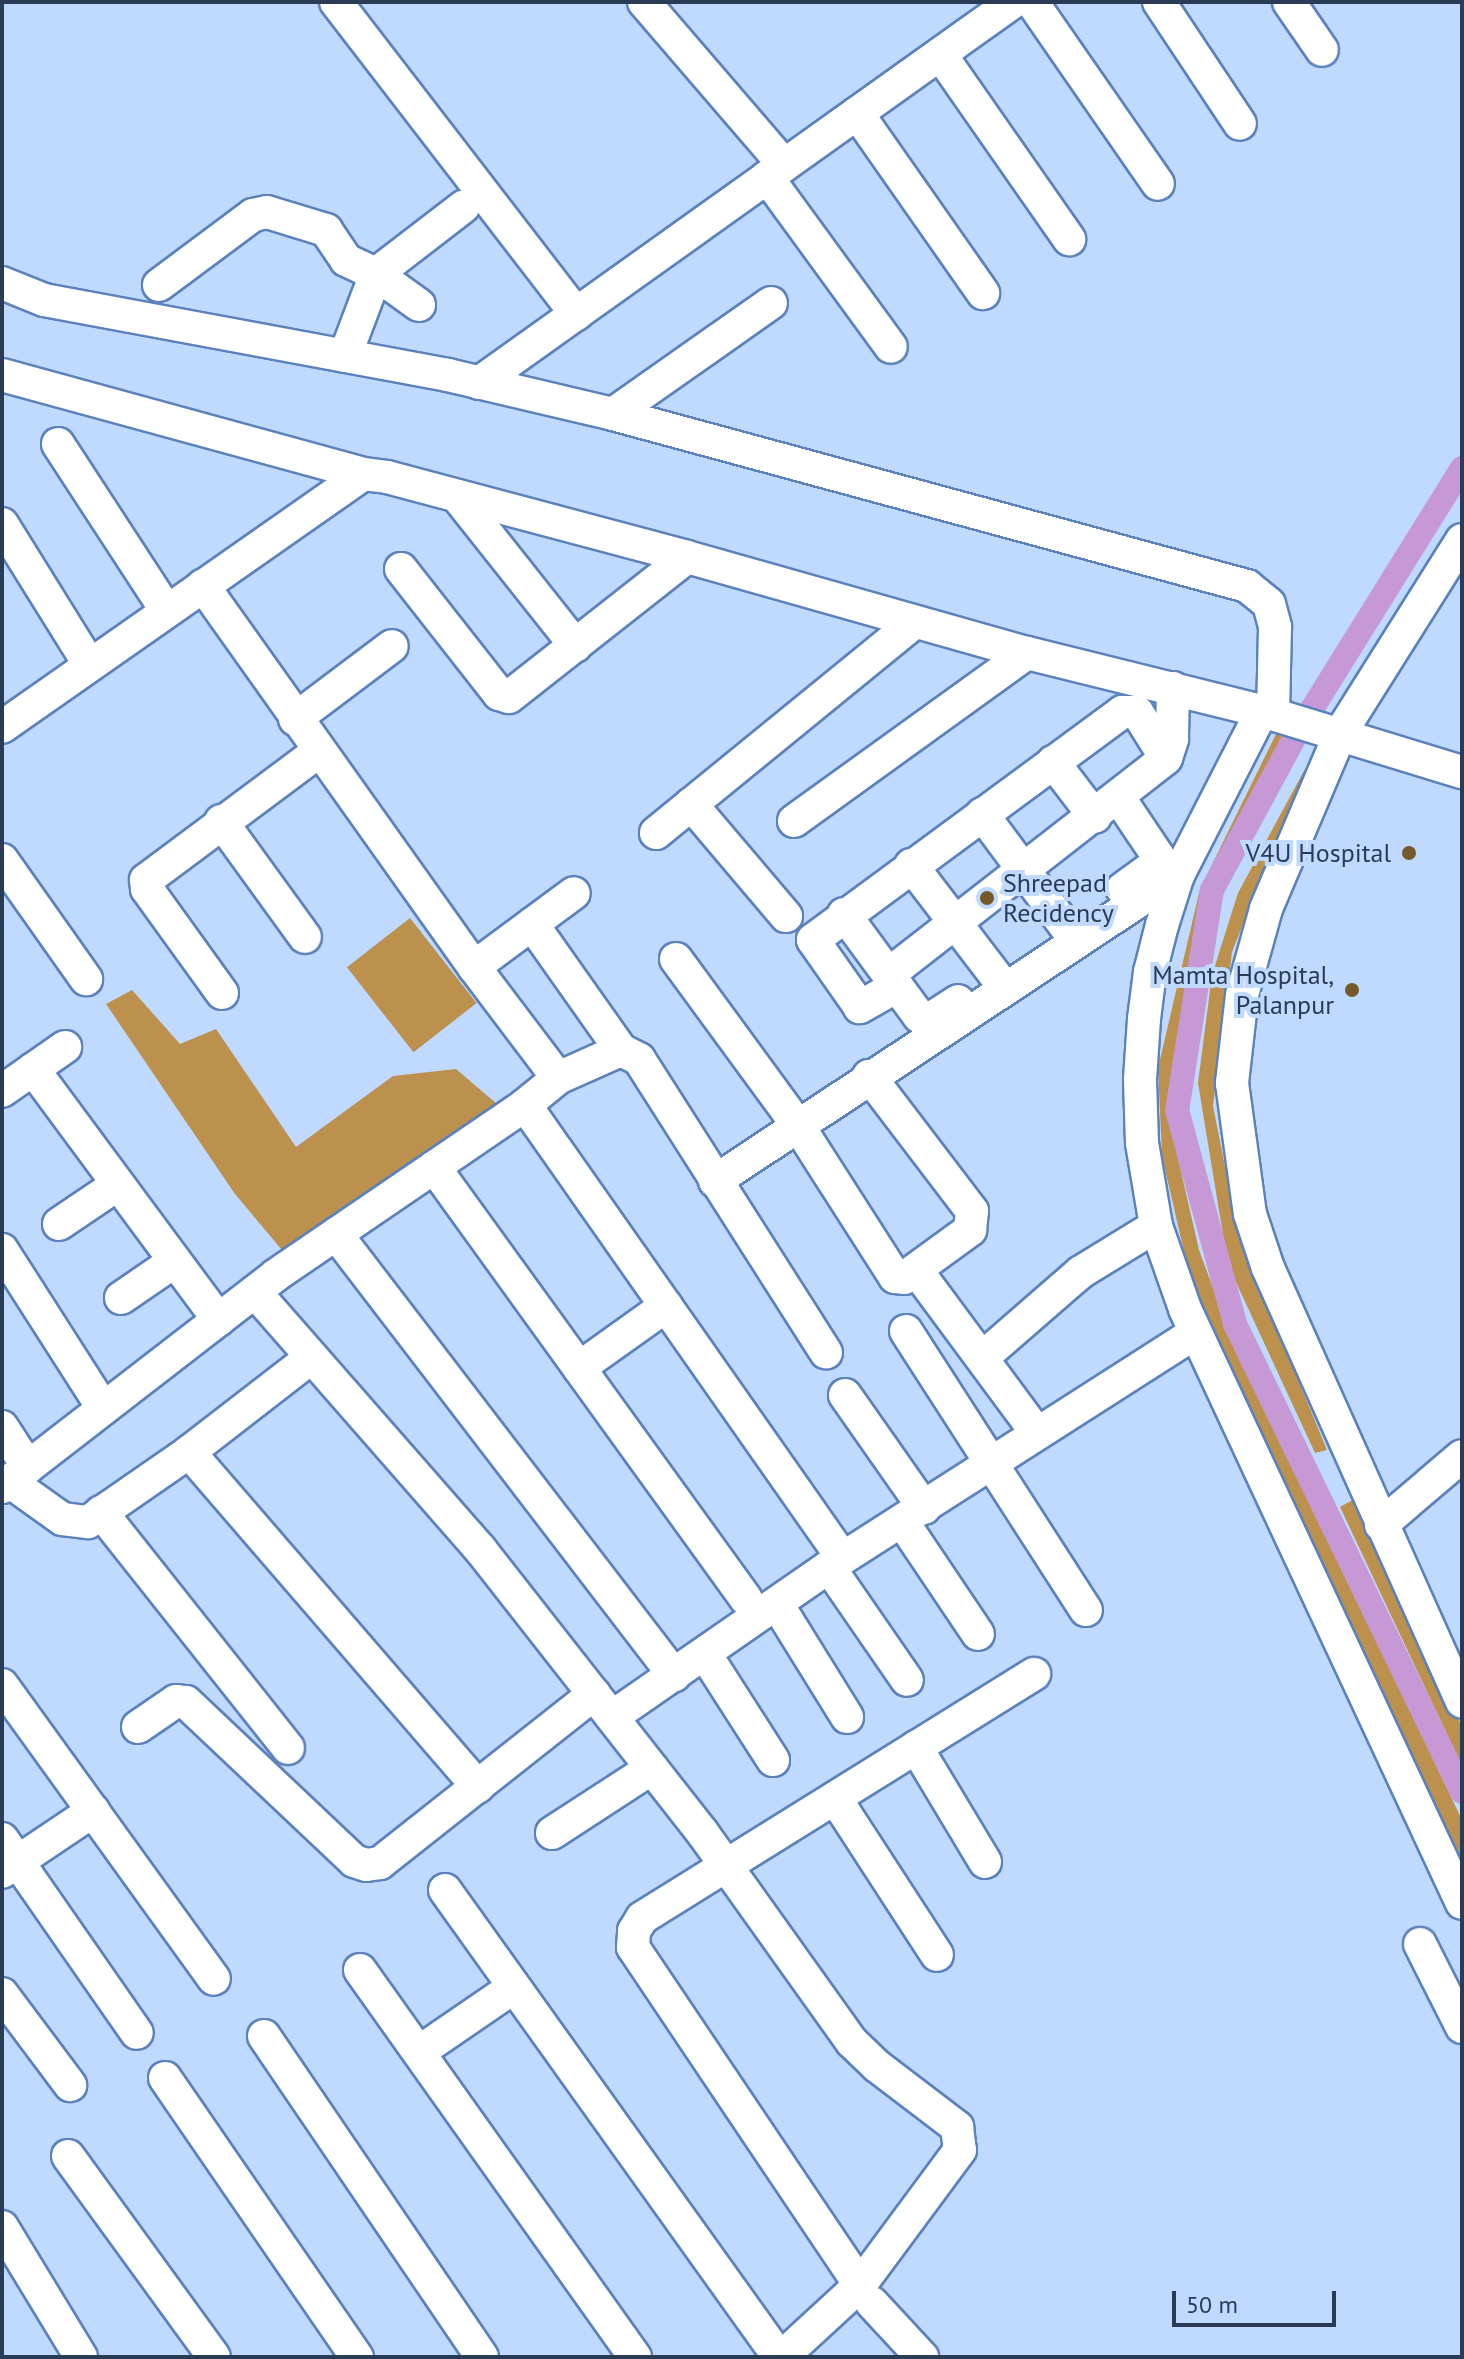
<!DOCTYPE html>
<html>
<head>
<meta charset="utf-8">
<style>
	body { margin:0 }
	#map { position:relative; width:1464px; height:2359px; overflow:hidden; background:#bfd9ff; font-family:"PT Sans",sans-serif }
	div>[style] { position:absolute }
	.forest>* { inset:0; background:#bb914d; transform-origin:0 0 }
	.canal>* { height:24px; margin:-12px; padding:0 12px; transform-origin:12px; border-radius:12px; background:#c798d6 }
	.roads { filter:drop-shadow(2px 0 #5b82bc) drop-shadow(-2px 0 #5b82bc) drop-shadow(0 2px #5b82bc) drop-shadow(0 -2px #5b82bc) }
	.minor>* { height:32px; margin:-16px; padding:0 16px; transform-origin:16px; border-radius:16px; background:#fff }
	.dots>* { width:22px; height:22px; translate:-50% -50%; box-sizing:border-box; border:4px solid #bfd9ff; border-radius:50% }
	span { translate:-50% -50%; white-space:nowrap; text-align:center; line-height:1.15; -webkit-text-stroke:8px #bfd9ff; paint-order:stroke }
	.poi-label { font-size:26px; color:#2a3b55 }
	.right { translate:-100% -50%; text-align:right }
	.left { translate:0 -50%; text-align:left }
	.frame { position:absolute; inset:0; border:4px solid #2a3b55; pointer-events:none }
	.scale { position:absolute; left:1172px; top:2291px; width:164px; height:36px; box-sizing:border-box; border:4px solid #2a3b55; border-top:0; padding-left:10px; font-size:24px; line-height:28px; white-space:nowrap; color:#2a3b55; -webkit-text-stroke:6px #bfd9ff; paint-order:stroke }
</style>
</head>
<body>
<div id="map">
	<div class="forest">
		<div style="clip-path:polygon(1277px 732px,1288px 734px,1206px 893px,1171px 1099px,1177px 1154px,1199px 1250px,1228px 1328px,1462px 1820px,1462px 1863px,1228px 1368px,1188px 1269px,1162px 1156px,1158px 1068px,1200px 889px)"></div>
		<div style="clip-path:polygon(1305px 769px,1316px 775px,1269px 858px,1232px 952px,1213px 1106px,1239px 1237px,1327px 1450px,1315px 1453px,1228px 1265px,1198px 1083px,1212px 975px,1238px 893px)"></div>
		<div style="left:410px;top:918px;width:108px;height:80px;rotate:52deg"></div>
		<div style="clip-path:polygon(132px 990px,180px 1044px,216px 1029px,296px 1147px,393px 1076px,456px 1069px,497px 1104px,282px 1250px,235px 1194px,106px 1004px)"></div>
		<div style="clip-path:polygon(1356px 1498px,1462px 1727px,1462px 1766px,1340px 1507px)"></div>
	</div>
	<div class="canal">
		<div style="left:1462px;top:468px;width:312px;rotate:121.9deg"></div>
		<div style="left:1297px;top:733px;width:179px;rotate:118.4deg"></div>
		<div style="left:1212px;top:890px;width:223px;rotate:99deg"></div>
		<div style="left:1177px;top:1110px;width:222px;rotate:74.8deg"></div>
		<div style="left:1235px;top:1324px;width:520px;rotate:64.12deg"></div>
	</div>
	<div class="roads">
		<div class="minor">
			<div style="left:336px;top:2px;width:394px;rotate:52.4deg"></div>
			<div style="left:644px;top:2px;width:215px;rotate:49.3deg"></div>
			<div style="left:1032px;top:2px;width:221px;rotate:55.3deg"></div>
			<div style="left:1159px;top:2px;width:146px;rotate:56.4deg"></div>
			<div style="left:1289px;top:2px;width:58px;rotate:55.5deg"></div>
			<div style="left:940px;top:54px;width:226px;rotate:55.1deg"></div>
			<div style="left:857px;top:113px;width:220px;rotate:55deg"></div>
			<div style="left:767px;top:177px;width:210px;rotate:53.9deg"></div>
			<div style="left:2px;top:283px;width:45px;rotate:22deg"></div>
			<div style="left:44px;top:300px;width:411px;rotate:10.5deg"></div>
			<div style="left:448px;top:375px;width:170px;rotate:13.3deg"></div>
			<div style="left:613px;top:414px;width:657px;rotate:15.18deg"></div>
			<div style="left:1247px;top:586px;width:28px;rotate:39deg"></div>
			<div style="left:1269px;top:604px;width:24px;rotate:75deg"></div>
			<div style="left:1275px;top:627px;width:87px;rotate:91.3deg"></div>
			<div style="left:159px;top:285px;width:117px;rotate:-36.7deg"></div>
			<div style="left:253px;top:215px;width:14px;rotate:-12deg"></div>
			<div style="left:267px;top:212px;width:62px;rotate:17deg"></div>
			<div style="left:326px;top:230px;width:36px;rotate:56deg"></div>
			<div style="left:346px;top:260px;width:33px;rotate:25deg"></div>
			<div style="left:376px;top:274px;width:53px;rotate:35.8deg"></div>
			<div style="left:345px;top:356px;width:88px;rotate:-69.3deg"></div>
			<div style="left:376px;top:274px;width:110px;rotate:-37.6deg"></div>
			<div style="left:2px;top:375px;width:374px;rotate:15.3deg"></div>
			<div style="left:363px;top:474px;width:24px;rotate:7deg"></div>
			<div style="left:387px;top:477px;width:310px;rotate:14.9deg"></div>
			<div style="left:687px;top:557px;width:353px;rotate:15.8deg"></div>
			<div style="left:1027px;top:653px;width:242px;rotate:13.9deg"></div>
			<div style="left:1262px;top:711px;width:209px;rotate:17deg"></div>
			<div style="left:479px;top:383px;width:656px;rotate:-35.51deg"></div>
			<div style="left:613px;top:414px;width:193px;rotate:-35.1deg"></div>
			<div style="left:58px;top:444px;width:199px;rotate:56.9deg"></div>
			<div style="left:457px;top:496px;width:191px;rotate:51.6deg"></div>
			<div style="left:2px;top:524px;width:165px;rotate:58.1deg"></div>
			<div style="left:1462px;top:540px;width:227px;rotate:122.2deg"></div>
			<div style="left:1341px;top:732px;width:192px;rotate:113deg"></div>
			<div style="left:1266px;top:909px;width:89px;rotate:105.6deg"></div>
			<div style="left:1242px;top:995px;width:89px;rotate:96.5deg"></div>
			<div style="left:1232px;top:1083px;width:132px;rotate:82.2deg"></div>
			<div style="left:1250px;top:1214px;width:57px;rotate:71.6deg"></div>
			<div style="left:1268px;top:1268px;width:475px;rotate:65.9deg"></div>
			<div style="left:401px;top:569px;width:159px;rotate:51.9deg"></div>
			<div style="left:499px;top:694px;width:10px;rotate:17deg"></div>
			<div style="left:509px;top:697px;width:226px;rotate:-38.2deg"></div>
			<div style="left:1262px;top:711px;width:184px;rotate:117.1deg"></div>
			<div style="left:1178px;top:875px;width:52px;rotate:107.7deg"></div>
			<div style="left:1162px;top:925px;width:49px;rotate:104.3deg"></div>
			<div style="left:1150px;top:972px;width:47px;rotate:97.3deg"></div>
			<div style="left:1144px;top:1019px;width:61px;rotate:93.8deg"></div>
			<div style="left:1140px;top:1080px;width:63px;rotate:88.2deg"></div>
			<div style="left:1142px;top:1143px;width:84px;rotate:80.4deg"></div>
			<div style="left:1156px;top:1226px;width:88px;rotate:70.7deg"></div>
			<div style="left:1185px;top:1309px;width:655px;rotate:65deg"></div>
			<div style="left:295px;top:719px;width:121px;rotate:-37deg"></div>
			<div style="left:2px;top:727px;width:441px;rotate:-35deg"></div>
			<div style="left:1053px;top:762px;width:69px;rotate:52.6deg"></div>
			<div style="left:1119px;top:798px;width:70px;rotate:56.1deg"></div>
			<div style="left:1158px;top:856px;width:11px;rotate:112deg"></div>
			<div style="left:1154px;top:866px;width:39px;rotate:144deg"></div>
			<div style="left:691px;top:804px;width:147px;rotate:49.7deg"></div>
			<div style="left:982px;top:814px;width:141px;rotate:53.4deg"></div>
			<div style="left:221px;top:821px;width:143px;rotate:54.1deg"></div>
			<div style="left:794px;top:821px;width:287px;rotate:-35.8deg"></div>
			<div style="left:656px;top:833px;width:334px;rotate:-39.2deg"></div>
			<div style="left:2px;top:860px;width:146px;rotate:54.8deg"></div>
			<div style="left:911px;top:865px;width:138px;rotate:52.6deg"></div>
			<div style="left:844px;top:914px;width:127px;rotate:53.7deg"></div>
			<div style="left:919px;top:1016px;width:13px;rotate:9deg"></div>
			<div style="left:932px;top:1018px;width:31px;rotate:-33deg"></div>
			<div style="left:532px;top:924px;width:154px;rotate:54.8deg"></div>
			<div style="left:676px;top:959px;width:208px;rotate:53.8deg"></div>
			<div style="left:799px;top:1127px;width:178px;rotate:57.4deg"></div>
			<div style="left:895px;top:1277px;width:9px;rotate:6deg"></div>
			<div style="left:904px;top:1278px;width:82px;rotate:-36deg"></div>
			<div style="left:970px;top:1230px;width:19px;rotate:-84deg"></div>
			<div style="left:972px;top:1211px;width:170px;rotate:-127.3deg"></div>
			<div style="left:474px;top:967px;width:124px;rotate:-36.5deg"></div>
			<div style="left:889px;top:974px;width:351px;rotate:-37.9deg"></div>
			<div style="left:1166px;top:758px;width:20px;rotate:-72deg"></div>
			<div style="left:1172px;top:739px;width:51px;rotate:-88.9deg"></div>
			<div style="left:897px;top:986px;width:43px;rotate:150.4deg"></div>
			<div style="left:860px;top:1007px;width:82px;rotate:-125deg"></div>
			<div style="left:813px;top:940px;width:384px;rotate:-36.4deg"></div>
			<div style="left:1122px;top:712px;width:15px"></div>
			<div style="left:1137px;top:712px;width:54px;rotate:57.8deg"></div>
			<div style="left:222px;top:993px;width:128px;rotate:-125.8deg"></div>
			<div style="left:147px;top:889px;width:9px;rotate:-96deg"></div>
			<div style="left:146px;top:880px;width:216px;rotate:-36.7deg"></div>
			<div style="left:33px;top:1069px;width:312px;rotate:53.5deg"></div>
			<div style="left:558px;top:1078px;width:69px;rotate:-24deg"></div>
			<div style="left:621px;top:1050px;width:20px;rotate:27deg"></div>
			<div style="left:639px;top:1059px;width:348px;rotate:57.5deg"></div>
			<div style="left:2px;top:1091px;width:77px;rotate:-34.9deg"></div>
			<div style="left:525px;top:1105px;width:543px;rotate:54.96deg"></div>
			<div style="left:434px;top:1167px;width:533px;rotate:54.16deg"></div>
			<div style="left:715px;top:1181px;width:555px;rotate:-33.46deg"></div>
			<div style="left:59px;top:1224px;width:71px;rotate:-34.1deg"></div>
			<div style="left:336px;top:1234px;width:556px;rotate:52.53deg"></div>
			<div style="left:2px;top:1250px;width:188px;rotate:57.4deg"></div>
			<div style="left:917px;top:1271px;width:200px;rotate:53.5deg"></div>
			<div style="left:255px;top:1292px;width:342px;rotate:48.8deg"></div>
			<div style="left:480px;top:1549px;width:360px;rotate:51.9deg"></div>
			<div style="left:702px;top:1832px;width:258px;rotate:54.5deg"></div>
			<div style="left:852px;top:2042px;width:35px;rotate:44deg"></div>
			<div style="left:877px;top:2066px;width:101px;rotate:37.3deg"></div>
			<div style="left:957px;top:2127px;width:23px;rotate:83deg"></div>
			<div style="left:960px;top:2150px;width:168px;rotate:126.5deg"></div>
			<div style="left:860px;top:2285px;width:106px;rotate:137.3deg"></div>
			<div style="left:121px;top:1298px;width:65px;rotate:-34.4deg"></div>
			<div style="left:906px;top:1331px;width:332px;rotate:57.2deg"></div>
			<div style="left:982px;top:1358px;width:131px;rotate:-41deg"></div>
			<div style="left:1081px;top:1272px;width:88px;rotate:-31.5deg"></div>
			<div style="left:579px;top:1368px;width:107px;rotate:-35.5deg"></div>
			<div style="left:845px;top:1395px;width:138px;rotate:55deg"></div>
			<div style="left:2px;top:1427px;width:48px;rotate:57deg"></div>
			<div style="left:189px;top:1452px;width:442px;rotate:49.2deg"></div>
			<div style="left:9px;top:1481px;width:65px;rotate:35.6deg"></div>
			<div style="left:62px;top:1519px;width:26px;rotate:7deg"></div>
			<div style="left:88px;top:1522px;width:123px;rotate:-34.7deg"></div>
			<div style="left:189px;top:1452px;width:155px;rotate:-37.7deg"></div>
			<div style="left:2px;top:1487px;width:346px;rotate:-37.7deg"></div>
			<div style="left:276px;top:1275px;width:301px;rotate:-34.3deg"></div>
			<div style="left:525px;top:1105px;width:43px;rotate:-39.3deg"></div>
			<div style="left:558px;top:1078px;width:139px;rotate:-127.1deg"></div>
			<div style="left:474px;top:967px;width:468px;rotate:-125.4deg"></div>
			<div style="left:101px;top:1512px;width:301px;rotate:51.6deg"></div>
			<div style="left:902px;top:1521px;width:136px;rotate:56.1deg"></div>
			<div style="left:1381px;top:1525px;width:106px;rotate:-40.4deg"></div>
			<div style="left:829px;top:1567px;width:137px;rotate:55.4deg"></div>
			<div style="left:777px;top:1604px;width:133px;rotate:58.2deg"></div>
			<div style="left:705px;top:1654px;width:126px;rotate:57.3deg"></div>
			<div style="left:2px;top:1685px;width:362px;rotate:54.2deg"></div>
			<div style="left:612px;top:1717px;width:264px;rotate:-34.7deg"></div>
			<div style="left:829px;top:1567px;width:434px;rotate:-32.6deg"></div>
			<div style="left:138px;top:1727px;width:46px;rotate:-34.4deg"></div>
			<div style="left:176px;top:1701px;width:10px;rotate:6deg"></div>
			<div style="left:186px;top:1702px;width:231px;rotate:43.4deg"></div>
			<div style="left:354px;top:1861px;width:13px;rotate:18deg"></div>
			<div style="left:366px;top:1865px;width:14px;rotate:-8deg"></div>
			<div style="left:380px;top:1863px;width:273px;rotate:-38.3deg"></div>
			<div style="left:916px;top:1747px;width:134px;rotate:59deg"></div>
			<div style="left:835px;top:1798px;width:187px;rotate:57deg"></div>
			<div style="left:552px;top:1833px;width:119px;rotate:-33deg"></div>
			<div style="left:2px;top:1839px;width:236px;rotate:55.2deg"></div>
			<div style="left:2px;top:1872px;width:110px;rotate:-33.8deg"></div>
			<div style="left:445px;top:1890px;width:574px;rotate:54.43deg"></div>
			<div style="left:1420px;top:1944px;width:93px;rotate:63.2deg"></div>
			<div style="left:360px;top:1970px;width:475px;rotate:54.6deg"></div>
			<div style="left:2px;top:1994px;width:114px;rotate:53.2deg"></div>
			<div style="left:264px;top:2036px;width:388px;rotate:55.8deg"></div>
			<div style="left:419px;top:2052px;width:115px;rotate:-34.4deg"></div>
			<div style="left:165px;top:2078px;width:339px;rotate:55.5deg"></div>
			<div style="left:68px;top:2156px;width:248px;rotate:54deg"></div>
			<div style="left:2px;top:2227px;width:152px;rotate:58.7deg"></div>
			<div style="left:860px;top:2285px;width:407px;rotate:-123.9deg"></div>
			<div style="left:633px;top:1947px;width:16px;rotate:-86deg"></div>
			<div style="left:634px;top:1931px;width:15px;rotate:-58deg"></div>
			<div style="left:642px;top:1918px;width:462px;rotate:-31.9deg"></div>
			<div style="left:872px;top:2303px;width:74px;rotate:47.2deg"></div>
		</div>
	</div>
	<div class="dots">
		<div style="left:1409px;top:853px;background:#75592b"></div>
		<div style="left:987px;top:898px;background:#75592b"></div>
		<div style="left:1352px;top:990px;background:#75592b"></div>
	</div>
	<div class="poi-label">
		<span class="right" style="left:1391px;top:853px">V4U Hospital</span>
		<span class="left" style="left:1003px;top:898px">Shreepad<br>Recidency</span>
		<span class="right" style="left:1334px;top:990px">Mamta Hospital,<br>Palanpur</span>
	</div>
	<div class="frame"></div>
	<div class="scale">50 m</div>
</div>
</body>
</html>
